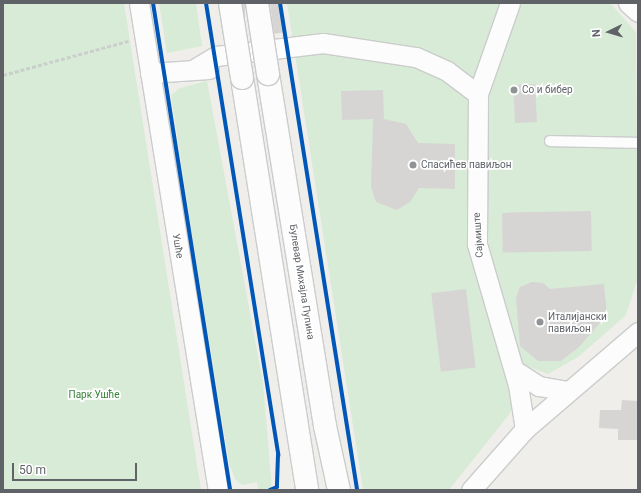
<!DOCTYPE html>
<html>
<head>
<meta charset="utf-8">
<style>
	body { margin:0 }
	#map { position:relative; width:641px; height:493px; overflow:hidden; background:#efeeea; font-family:Roboto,sans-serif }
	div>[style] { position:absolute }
	.green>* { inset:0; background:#d8ebd6 }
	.building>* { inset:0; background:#d6d5d3; transform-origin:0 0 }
	.path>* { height:2.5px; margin-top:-1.25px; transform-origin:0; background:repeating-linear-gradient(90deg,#cacfcc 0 4px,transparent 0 6px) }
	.roads { filter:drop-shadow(1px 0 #cbcccc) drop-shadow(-1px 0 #cbcccc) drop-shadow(0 1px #cbcccc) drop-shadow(0 -1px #cbcccc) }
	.lane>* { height:10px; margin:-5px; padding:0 5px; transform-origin:5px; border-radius:5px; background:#fdfcfc }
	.street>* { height:19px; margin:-9.5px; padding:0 9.5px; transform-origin:9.5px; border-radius:9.5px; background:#fdfcfc }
	.secondary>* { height:22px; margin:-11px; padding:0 11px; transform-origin:11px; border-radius:11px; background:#fdfcfc }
	.bridges { filter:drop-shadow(1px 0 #cacacb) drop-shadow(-1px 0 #cacacb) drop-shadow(0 1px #cacacb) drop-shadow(0 -1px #cacacb) }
	.secondary-bridge>* { height:22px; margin:-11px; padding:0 11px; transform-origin:11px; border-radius:11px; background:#fdfcfc }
	.cycleway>* { height:4px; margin:-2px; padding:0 2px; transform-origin:2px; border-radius:2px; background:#0057b8 }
	.dots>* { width:11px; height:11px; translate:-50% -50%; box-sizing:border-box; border:2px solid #fff; border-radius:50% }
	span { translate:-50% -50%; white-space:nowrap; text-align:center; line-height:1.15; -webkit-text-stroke:3.5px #fff; paint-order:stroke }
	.poi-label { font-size:10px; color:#5f6368 }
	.left { translate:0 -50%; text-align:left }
	.street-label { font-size:10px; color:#5f6368 }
	.park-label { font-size:10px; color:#348238 }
	.frame { position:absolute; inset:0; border:4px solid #5f6368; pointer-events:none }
	.north { position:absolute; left:589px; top:12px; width:40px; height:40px; -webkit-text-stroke:3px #fff; paint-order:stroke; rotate:265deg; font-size:11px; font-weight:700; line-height:16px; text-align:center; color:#5f6368 }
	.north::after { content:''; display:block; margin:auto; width:14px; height:18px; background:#5f6368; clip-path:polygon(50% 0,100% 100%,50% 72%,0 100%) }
	.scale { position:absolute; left:12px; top:463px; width:125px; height:18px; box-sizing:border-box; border:2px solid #5f6368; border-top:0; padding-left:5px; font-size:12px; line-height:14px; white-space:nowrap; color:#5f6368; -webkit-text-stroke:3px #fff; paint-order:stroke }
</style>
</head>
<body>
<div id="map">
	<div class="green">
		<div style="clip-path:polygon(3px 3px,124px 3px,201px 490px,3px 490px)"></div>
		<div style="clip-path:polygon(159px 3px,196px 3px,202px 46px,167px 53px)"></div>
		<div style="clip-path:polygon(287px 3px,503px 3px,468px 111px,467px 163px,472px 263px,511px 393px,511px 412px,449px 490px,363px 490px)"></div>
		<div style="clip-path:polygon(519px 3px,610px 3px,636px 32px,638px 277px,626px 315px,578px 357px,548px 374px,524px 365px,509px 343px,488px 239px,486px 105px)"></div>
		<div style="clip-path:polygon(207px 81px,263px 383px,272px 490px,258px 490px,257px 482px,242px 485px,235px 479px,229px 463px,194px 247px,171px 95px,180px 88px)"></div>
	</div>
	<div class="building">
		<div style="left:243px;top:3px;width:2px;height:35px"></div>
		<div style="clip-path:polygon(270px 3px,280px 3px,285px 32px,274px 34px)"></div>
		<div style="left:535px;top:84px;width:38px;height:22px;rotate:87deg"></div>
		<div style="clip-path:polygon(383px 90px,384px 119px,406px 124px,418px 143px,455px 144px,455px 189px,419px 188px,410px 202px,397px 210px,376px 202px,371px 187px,373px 119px,342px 120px,341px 91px)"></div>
		<div style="left:591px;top:211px;width:40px;height:89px;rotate:89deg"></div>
		<div style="clip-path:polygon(532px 282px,543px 283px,550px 289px,604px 284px,607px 315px,579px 347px,561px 361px,538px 361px,520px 346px,516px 298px,520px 287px)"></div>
		<div style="left:466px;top:289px;width:79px;height:35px;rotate:83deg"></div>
		<div style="clip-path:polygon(622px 400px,638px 401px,638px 440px,618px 440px,618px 429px,599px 428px,600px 410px,621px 410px)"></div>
	</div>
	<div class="path">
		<div style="left:3px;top:75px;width:130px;rotate:-15.2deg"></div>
	</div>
	<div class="roads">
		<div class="lane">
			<div style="left:550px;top:141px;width:88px;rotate:1.3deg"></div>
		</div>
		<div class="street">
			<div style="left:139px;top:3px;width:493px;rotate:80.8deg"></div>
			<div style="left:510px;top:3px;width:96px;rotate:109.4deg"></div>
			<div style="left:478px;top:94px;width:150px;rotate:90.4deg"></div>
			<div style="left:477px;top:244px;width:147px;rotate:73.8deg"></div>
			<div style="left:518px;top:385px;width:45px;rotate:81deg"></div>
			<div style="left:628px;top:3px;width:13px;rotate:42deg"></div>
			<div style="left:196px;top:68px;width:23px;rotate:-31deg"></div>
			<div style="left:216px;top:56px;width:108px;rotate:-6.9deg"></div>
			<div style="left:323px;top:43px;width:94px;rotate:8.6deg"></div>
			<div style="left:416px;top:57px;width:34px;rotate:24deg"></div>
			<div style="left:447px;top:71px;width:39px;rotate:37deg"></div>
			<div style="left:150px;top:73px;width:59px;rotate:-3.9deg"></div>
			<div style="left:514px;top:370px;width:30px;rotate:33deg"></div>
			<div style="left:539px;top:386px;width:28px;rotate:10deg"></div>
			<div style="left:471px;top:490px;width:81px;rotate:-48.5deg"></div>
			<div style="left:525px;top:429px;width:149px;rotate:-40.6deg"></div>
		</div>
		<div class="secondary">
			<div style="left:268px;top:74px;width:357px;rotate:80.8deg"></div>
			<div style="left:325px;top:426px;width:66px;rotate:77.7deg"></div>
			<div style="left:242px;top:78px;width:417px;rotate:81deg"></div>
		</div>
	</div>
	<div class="bridges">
		<div class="secondary-bridge">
			<div style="left:230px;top:3px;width:76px;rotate:80.9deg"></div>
			<div style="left:257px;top:3px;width:72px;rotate:81.2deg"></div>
		</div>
	</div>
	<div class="cycleway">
		<div style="left:153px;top:3px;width:493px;rotate:81deg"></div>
		<div style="left:206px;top:3px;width:458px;rotate:80.9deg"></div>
		<div style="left:278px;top:455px;width:32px;rotate:92deg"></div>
		<div style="left:277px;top:487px;width:8px;rotate:157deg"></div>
		<div style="left:280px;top:3px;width:493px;rotate:81deg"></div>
	</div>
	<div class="dots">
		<div style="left:514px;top:90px;background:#919496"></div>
		<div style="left:413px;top:165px;background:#919496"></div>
		<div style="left:540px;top:322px;background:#919496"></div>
	</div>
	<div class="poi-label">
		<span class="left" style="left:522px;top:90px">Со и бибер</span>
		<span class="left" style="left:421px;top:165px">Спасићев павиљон</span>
		<span class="left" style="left:548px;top:322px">Италијански<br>павиљон</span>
	</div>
	<div class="street-label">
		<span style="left:478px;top:235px;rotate:-94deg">Сајмиште</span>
		<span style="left:178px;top:246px;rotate:81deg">Ушће</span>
		<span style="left:302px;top:282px;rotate:81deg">Булевар Михајла Пупина</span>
	</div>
	<div class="park-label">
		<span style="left:94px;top:395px">Парк Ушће</span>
	</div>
	<div class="frame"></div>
	<div class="north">N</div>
	<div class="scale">50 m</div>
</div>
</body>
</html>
